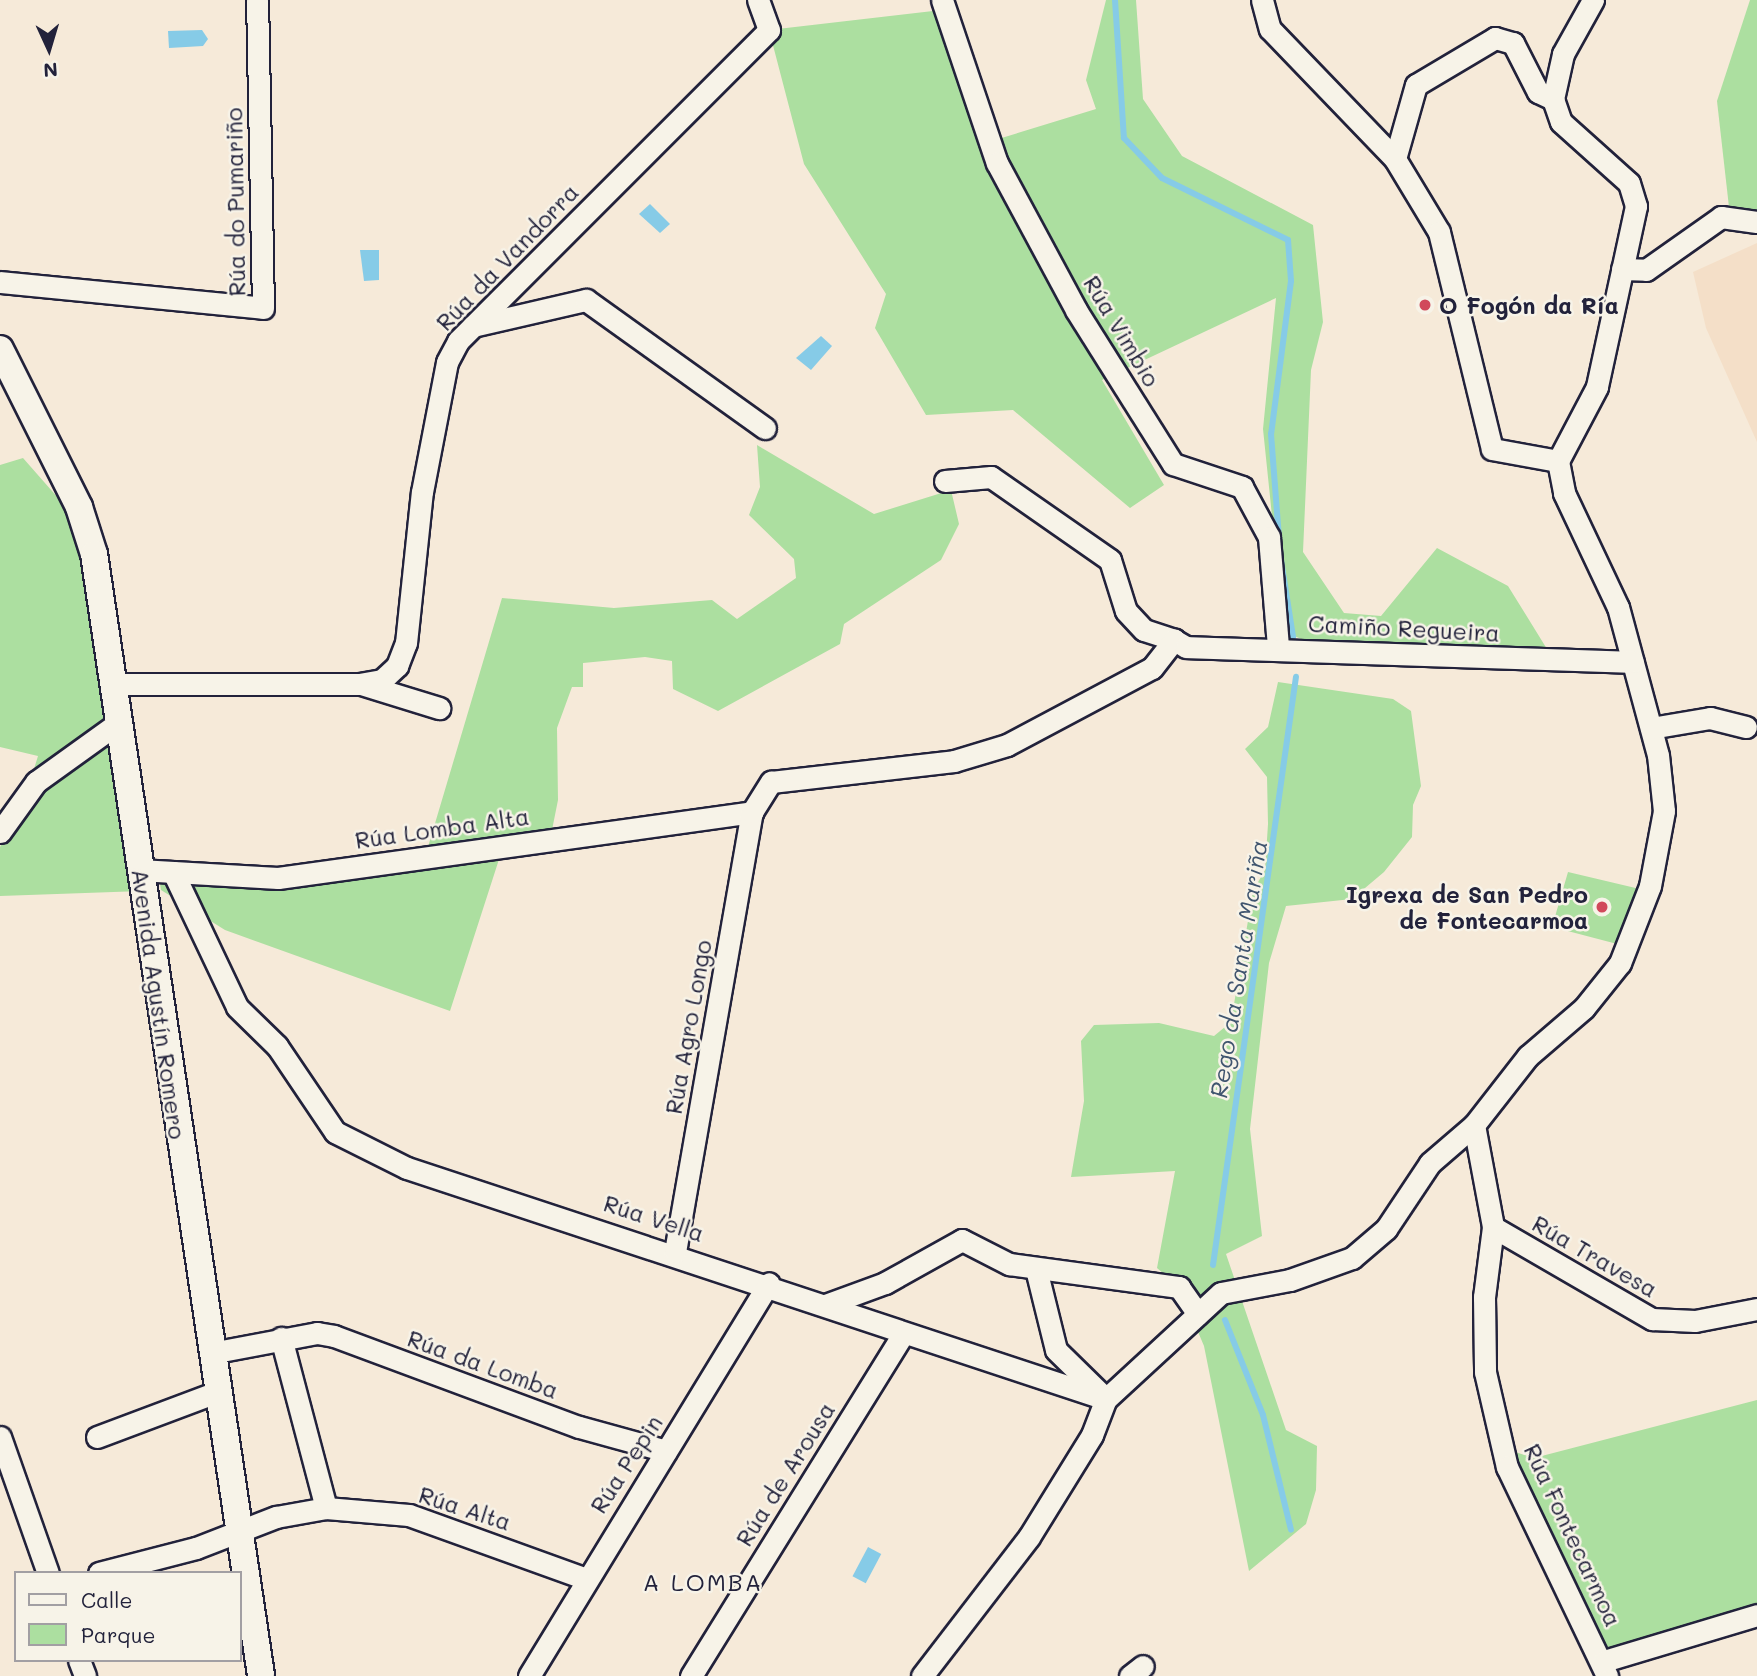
<!DOCTYPE html>
<html>
<head>
<meta charset="utf-8">
<style>
	body { margin:0 }
	#map { position:relative; width:1757px; height:1676px; overflow:hidden; background:#f6ead9; font-family:Mali,sans-serif }
	div>[style] { position:absolute }
	.built>* { inset:0; background:#f4dfc8 }
	.green>* { inset:0; background:#acdfa0 }
	.water>* { inset:0; background:#86cbe7; transform-origin:0 0 }
	.stream>* { height:6px; margin:-3px; padding:0 3px; transform-origin:3px; border-radius:3px; background:#86cbe7 }
	.roads { filter:drop-shadow(2px 0 #22223b) drop-shadow(-2px 0 #22223b) drop-shadow(0 2px #22223b) drop-shadow(0 -2px #22223b) }
	.minor>* { height:21px; margin:-10.5px; padding:0 10.5px; transform-origin:10.5px; border-radius:10.5px; background:#f7f3e8 }
	.tertiary>* { height:26px; margin:-13px; padding:0 13px; transform-origin:13px; border-radius:13px; background:#f7f3e8 }
	.dots>* { width:19px; height:19px; translate:-50% -50%; box-sizing:border-box; border:4px solid #f7f3e8; border-radius:50% }
	span { translate:-50% -50%; white-space:nowrap; text-align:center; line-height:1.15; -webkit-text-stroke:5px #f7f3e8; paint-order:stroke }
	.street-label { font-size:23px; color:#22223b }
	.poi-label { font-size:23px; color:#22223b; font-weight:700 }
	.left { translate:0 -50%; text-align:left }
	.right { translate:-100% -50%; text-align:right }
	.water-label { font-size:24px; color:#40556f; font-style:italic }
	.neighbourhood-label { font-size:24px; color:#22223b; letter-spacing:2px }
	.legend { position:absolute; left:14px; top:1571px; width:228px; height:91px; box-sizing:border-box; background:#f7f3e8; border:2px solid #a29fa3; margin:0; padding:9px 12px; list-style:none; font-size:21px; color:#22223b }
	.legend li { display:flex; align-items:center; gap:14px; height:35px }
	.legend b { width:35px; border:2px solid #a29fa3 }
	.north { position:absolute; left:14px; top:14px; width:70px; height:70px; -webkit-text-stroke:5px #f7f3e8; paint-order:stroke; rotate:176deg; font-size:19px; font-weight:700; line-height:28px; text-align:center; color:#22223b }
	.north::after { content:''; display:block; margin:auto; width:24px; height:32px; background:#22223b; clip-path:polygon(50% 0,100% 100%,50% 72%,0 100%) }
</style>
</head>
<body>
<div id="map">
	<div class="built">
		<div style="clip-path:polygon(1757px 243px,1757px 442px,1706px 328px,1693px 272px)"></div>
	</div>
	<div class="green">
		<div style="clip-path:polygon(1106px 0,1136px 0,1143px 99px,1182px 156px,1313px 225px,1323px 322px,1311px 370px,1303px 552px,1344px 613px,1381px 616px,1437px 548px,1508px 586px,1555px 662px,1329px 650px,1284px 632px,1263px 429px,1276px 298px,1102px 380px,1164px 485px,1130px 508px,1013px 410px,926px 415px,875px 328px,886px 294px,804px 164px,769px 30px,933px 11px,982px 144px,1096px 109px,1086px 80px)"></div>
		<div style="clip-path:polygon(1750px 0,1757px 0,1757px 218px,1730px 216px,1717px 101px)"></div>
		<div style="clip-path:polygon(757px 445px,874px 514px,951px 490px,959px 524px,941px 560px,844px 624px,840px 644px,718px 711px,673px 689px,672px 661px,645px 657px,583px 663px,583px 687px,572px 687px,557px 728px,558px 800px,550px 840px,503px 847px,450px 1011px,225px 930px,161px 890px,158px 871px,278px 878px,425px 857px,502px 598px,614px 608px,712px 600px,737px 619px,796px 578px,794px 559px,749px 515px,760px 487px)"></div>
		<div style="clip-path:polygon(23px 458px,88px 532px,142px 891px,0 896px,0 847px,32px 790px,25px 798px,38px 756px,0 747px,0 465px)"></div>
		<div style="clip-path:polygon(1278px 682px,1393px 699px,1411px 711px,1421px 786px,1413px 805px,1412px 837px,1384px 872px,1352px 899px,1286px 906px,1269px 963px,1250px 1129px,1262px 1236px,1226px 1254px,1286px 1430px,1317px 1446px,1316px 1490px,1306px 1524px,1249px 1571px,1204px 1346px,1179px 1287px,1157px 1268px,1175px 1171px,1071px 1177px,1084px 1101px,1081px 1041px,1094px 1025px,1159px 1023px,1214px 1036px,1231px 1022px,1253px 891px,1265px 870px,1268px 824px,1267px 777px,1245px 749px,1268px 727px)"></div>
		<div style="clip-path:polygon(1568px 872px,1644px 890px,1621px 945px,1560px 929px,1563px 923px,1554px 920px)"></div>
		<div style="clip-path:polygon(1757px 1400px,1757px 1615px,1604px 1661px,1503px 1448px,1534px 1458px)"></div>
	</div>
	<div class="water">
		<div style="clip-path:polygon(202px 30px,208px 39px,203px 46px,169px 48px,168px 31px)"></div>
		<div style="clip-path:polygon(650px 204px,670px 224px,660px 233px,639px 214px)"></div>
		<div style="clip-path:polygon(379px 250px,379px 280px,364px 281px,360px 250px)"></div>
		<div style="clip-path:polygon(821px 336px,832px 346px,811px 370px,796px 358px)"></div>
		<div style="left:868px;top:1547px;width:15px;height:33px;rotate:28deg"></div>
	</div>
	<div class="stream">
		<div style="left:1115px;top:0;width:138px;rotate:86.3deg"></div>
		<div style="left:1124px;top:138px;width:55px;rotate:46.5deg"></div>
		<div style="left:1162px;top:178px;width:140px;rotate:26.2deg"></div>
		<div style="left:1288px;top:240px;width:41px;rotate:85.8deg"></div>
		<div style="left:1291px;top:281px;width:154px;rotate:97.4deg"></div>
		<div style="left:1271px;top:434px;width:105px;rotate:85.6deg"></div>
		<div style="left:1281px;top:560px;width:78px;rotate:81.1deg"></div>
		<div style="left:1213px;top:1265px;width:594px;rotate:-81.97deg"></div>
		<div style="left:1225px;top:1320px;width:102px;rotate:68.2deg"></div>
		<div style="left:1263px;top:1415px;width:118px;rotate:76.3deg"></div>
	</div>
	<div class="roads">
		<div class="minor">
			<div style="left:942px;top:0;width:172px;rotate:71.4deg"></div>
			<div style="left:997px;top:163px;width:167px;rotate:61.7deg"></div>
			<div style="left:1076px;top:310px;width:182px;rotate:57.8deg"></div>
			<div style="left:1173px;top:464px;width:73px;rotate:18.4deg"></div>
			<div style="left:1242px;top:487px;width:57px;rotate:61.6deg"></div>
			<div style="left:1269px;top:537px;width:110px;rotate:85.3deg"></div>
			<div style="left:1262px;top:0;width:30px;rotate:75deg"></div>
			<div style="left:1270px;top:29px;width:180px;rotate:46.1deg"></div>
			<div style="left:1395px;top:159px;width:85px;rotate:58.9deg"></div>
			<div style="left:1439px;top:232px;width:223px;rotate:76.3deg"></div>
			<div style="left:1492px;top:449px;width:67px;rotate:10.3deg"></div>
			<div style="left:1593px;top:0;width:62px;rotate:119.1deg"></div>
			<div style="left:1563px;top:54px;width:46px;rotate:102.5deg"></div>
			<div style="left:1553px;top:99px;width:24px;rotate:71deg"></div>
			<div style="left:1561px;top:122px;width:91px;rotate:41.9deg"></div>
			<div style="left:1629px;top:183px;width:24px;rotate:73deg"></div>
			<div style="left:1636px;top:206px;width:185px;rotate:102.2deg"></div>
			<div style="left:1597px;top:387px;width:84px;rotate:117.8deg"></div>
			<div style="left:1558px;top:461px;width:33px;rotate:79deg"></div>
			<div style="left:1564px;top:493px;width:126px;rotate:64.7deg"></div>
			<div style="left:1618px;top:607px;width:153px;rotate:74.9deg"></div>
			<div style="left:1658px;top:755px;width:56px;rotate:83.9deg"></div>
			<div style="left:1664px;top:811px;width:76px;rotate:100.6deg"></div>
			<div style="left:1650px;top:886px;width:83px;rotate:111.3deg"></div>
			<div style="left:1620px;top:963px;width:58px;rotate:128.7deg"></div>
			<div style="left:1584px;top:1008px;width:74px;rotate:139.4deg"></div>
			<div style="left:1528px;top:1056px;width:88px;rotate:128deg"></div>
			<div style="left:1474px;top:1125px;width:104px;rotate:79.4deg"></div>
			<div style="left:1493px;top:1227px;width:71px;rotate:97.3deg"></div>
			<div style="left:1484px;top:1297px;width:75px;rotate:89.2deg"></div>
			<div style="left:1485px;top:1372px;width:98px;rotate:77deg"></div>
			<div style="left:1507px;top:1467px;width:232px;rotate:64.4deg"></div>
			<div style="left:1395px;top:159px;width:77px;rotate:-74.2deg"></div>
			<div style="left:1416px;top:85px;width:92px;rotate:-30.7deg"></div>
			<div style="left:1495px;top:38px;width:19px;rotate:16deg"></div>
			<div style="left:1513px;top:43px;width:55px;rotate:63deg"></div>
			<div style="left:1538px;top:92px;width:17px;rotate:25deg"></div>
			<div style="left:1622px;top:269px;width:24px;rotate:2deg"></div>
			<div style="left:1646px;top:270px;width:92px;rotate:-35.2deg"></div>
			<div style="left:1721px;top:217px;width:36px;rotate:8deg"></div>
			<div style="left:0;top:282px;width:264px;rotate:5.6deg"></div>
			<div style="left:263px;top:308px;width:308px;rotate:-91.1deg"></div>
			<div style="left:473px;top:326px;width:116px;rotate:-13deg"></div>
			<div style="left:586px;top:300px;width:220px;rotate:35.6deg"></div>
			<div style="left:945px;top:481px;width:46px;rotate:-5deg"></div>
			<div style="left:991px;top:477px;width:145px;rotate:34.9deg"></div>
			<div style="left:1110px;top:560px;width:53px;rotate:72.6deg"></div>
			<div style="left:1126px;top:611px;width:26px;rotate:47deg"></div>
			<div style="left:1144px;top:630px;width:32px;rotate:18deg"></div>
			<div style="left:112px;top:684px;width:247px"></div>
			<div style="left:359px;top:684px;width:23px;rotate:-10deg"></div>
			<div style="left:382px;top:680px;width:21px;rotate:-43deg"></div>
			<div style="left:397px;top:666px;width:25px;rotate:-69deg"></div>
			<div style="left:406px;top:643px;width:152px;rotate:-84deg"></div>
			<div style="left:422px;top:492px;width:132px;rotate:-79.1deg"></div>
			<div style="left:447px;top:362px;width:24px;rotate:-62deg"></div>
			<div style="left:458px;top:341px;width:440px;rotate:-45deg"></div>
			<div style="left:769px;top:30px;width:32px;rotate:-110deg"></div>
			<div style="left:361px;top:684px;width:82px;rotate:17.1deg"></div>
			<div style="left:1651px;top:728px;width:60px;rotate:-9.6deg"></div>
			<div style="left:1710px;top:718px;width:37px;rotate:14deg"></div>
			<div style="left:0;top:832px;width:62px;rotate:-54.2deg"></div>
			<div style="left:36px;top:782px;width:101px;rotate:-35.7deg"></div>
			<div style="left:139px;top:870px;width:139px;rotate:3.3deg"></div>
			<div style="left:278px;top:878px;width:479px;rotate:-7.9deg"></div>
			<div style="left:173px;top:872px;width:149px;rotate:64.6deg"></div>
			<div style="left:237px;top:1007px;width:56px;rotate:44.3deg"></div>
			<div style="left:277px;top:1046px;width:104px;rotate:56deg"></div>
			<div style="left:335px;top:1132px;width:80px;rotate:26.6deg"></div>
			<div style="left:407px;top:1168px;width:736px;rotate:18.29deg"></div>
			<div style="left:1493px;top:1227px;width:184px;rotate:30.1deg"></div>
			<div style="left:1652px;top:1319px;width:43px;rotate:2.7deg"></div>
			<div style="left:1695px;top:1321px;width:63px;rotate:-11deg"></div>
			<div style="left:675px;top:1252px;width:447px;rotate:-80.1deg"></div>
			<div style="left:752px;top:812px;width:36px;rotate:-58deg"></div>
			<div style="left:771px;top:782px;width:184px;rotate:-6.5deg"></div>
			<div style="left:954px;top:761px;width:55px;rotate:-16.8deg"></div>
			<div style="left:1007px;top:745px;width:164px;rotate:-28deg"></div>
			<div style="left:1152px;top:668px;width:36px;rotate:-52deg"></div>
			<div style="left:1174px;top:640px;width:14px;rotate:30deg"></div>
			<div style="left:1186px;top:647px;width:447px;rotate:1.9deg"></div>
			<div style="left:1036px;top:1269px;width:83px;rotate:76.1deg"></div>
			<div style="left:1056px;top:1350px;width:64px;rotate:44.4deg"></div>
			<div style="left:825px;top:1305px;width:64px;rotate:-20.1deg"></div>
			<div style="left:885px;top:1283px;width:88px;rotate:-29.2deg"></div>
			<div style="left:962px;top:1240px;width:53px;rotate:27.1deg"></div>
			<div style="left:1009px;top:1264px;width:172px;rotate:7.7deg"></div>
			<div style="left:1179px;top:1287px;width:33px;rotate:55deg"></div>
			<div style="left:211px;top:1353px;width:108px;rotate:-10.7deg"></div>
			<div style="left:317px;top:1333px;width:17px;rotate:10deg"></div>
			<div style="left:334px;top:1336px;width:261px;rotate:20.4deg"></div>
			<div style="left:579px;top:1427px;width:90px;rotate:15.4deg"></div>
			<div style="left:0;top:1437px;width:144px;rotate:70.6deg"></div>
			<div style="left:97px;top:1437px;width:128px;rotate:-20.6deg"></div>
			<div style="left:326px;top:1508px;width:83px;rotate:4.8deg"></div>
			<div style="left:409px;top:1515px;width:186px;rotate:19.8deg"></div>
			<div style="left:99px;top:1573px;width:100px;rotate:-14.5deg"></div>
			<div style="left:196px;top:1548px;width:86px;rotate:-21.2deg"></div>
			<div style="left:276px;top:1517px;width:51px;rotate:-10.2deg"></div>
			<div style="left:326px;top:1508px;width:176px;rotate:-104.8deg"></div>
			<div style="left:79px;top:1660px;width:17px;rotate:69deg"></div>
			<div style="left:1604px;top:1661px;width:160px;rotate:-16.7deg"></div>
			<div style="left:529px;top:1676px;width:460px;rotate:-58.6deg"></div>
			<div style="left:691px;top:1676px;width:400px;rotate:-58.2deg"></div>
			<div style="left:922px;top:1676px;width:175px;rotate:-52.4deg"></div>
			<div style="left:1029px;top:1537px;width:120px;rotate:-58.3deg"></div>
			<div style="left:1092px;top:1435px;width:39px;rotate:-69deg"></div>
			<div style="left:1106px;top:1399px;width:156px;rotate:-42.7deg"></div>
			<div style="left:1221px;top:1293px;width:70px;rotate:-10.7deg"></div>
			<div style="left:1290px;top:1280px;width:66px;rotate:-19.5deg"></div>
			<div style="left:1352px;top:1258px;width:45px;rotate:-40.5deg"></div>
			<div style="left:1386px;top:1229px;width:79px;rotate:-56.3deg"></div>
			<div style="left:1430px;top:1163px;width:58px;rotate:-40.8deg"></div>
			<div style="left:1130px;top:1676px;width:16px;rotate:-38deg"></div>
		</div>
		<div class="tertiary">
			<div style="left:0;top:349px;width:177px;rotate:63.4deg"></div>
			<div style="left:79px;top:507px;width:49px;rotate:72.3deg"></div>
			<div style="left:94px;top:554px;width:1134px;rotate:81.53deg"></div>
		</div>
	</div>
	<div class="dots">
		<div style="left:1425px;top:305px;background:#d1495b"></div>
		<div style="left:1602px;top:907px;background:#d1495b"></div>
	</div>
	<div class="street-label">
		<span style="left:235px;top:202px;rotate:-91deg">Rúa do Pumariño</span>
		<span style="left:507px;top:257px;rotate:-46deg">Rúa da Vandorra</span>
		<span style="left:1122px;top:331px;rotate:59deg">Rúa Vimbio</span>
		<span style="left:1404px;top:628px;rotate:3deg">Camiño Regueira</span>
		<span style="left:442px;top:828px;rotate:-8deg">Rúa Lomba Alta</span>
		<span style="left:159px;top:1004px;rotate:82deg">Avenida Agustín Romero</span>
		<span style="left:688px;top:1027px;rotate:-80deg">Rúa Agro Longo</span>
		<span style="left:654px;top:1218px;rotate:18deg">Rúa Vella</span>
		<span style="left:1595px;top:1256px;rotate:30deg">Rúa Travesa</span>
		<span style="left:483px;top:1364px;rotate:20deg">Rúa da Lomba</span>
		<span style="left:626px;top:1464px;rotate:-57deg">Rúa Pepin</span>
		<span style="left:785px;top:1474px;rotate:-58deg">Rúa de Arousa</span>
		<span style="left:465px;top:1508px;rotate:18deg">Rúa Alta</span>
		<span style="left:1573px;top:1535px;rotate:65deg">Rúa Fontecarmoa</span>
	</div>
	<div class="poi-label">
		<span class="left" style="left:1439px;top:305px">O Fogón da Ría</span>
		<span class="right" style="left:1588px;top:907px">Igrexa de San Pedro<br>de Fontecarmoa</span>
	</div>
	<div class="water-label">
		<span style="left:1238px;top:969px;rotate:-81deg">Rego da Santa Mariña</span>
	</div>
	<div class="neighbourhood-label">
		<span style="left:703px;top:1582px">A LOMBA</span>
	</div>
	<ul class="legend">
	<li><b style="height:9px;background:#f7f3e8"></b>Calle</li>
	<li><b style="height:19px;background:#acdfa0"></b>Parque</li>
	</ul>
	<div class="north">N</div>
</div>
</body>
</html>
